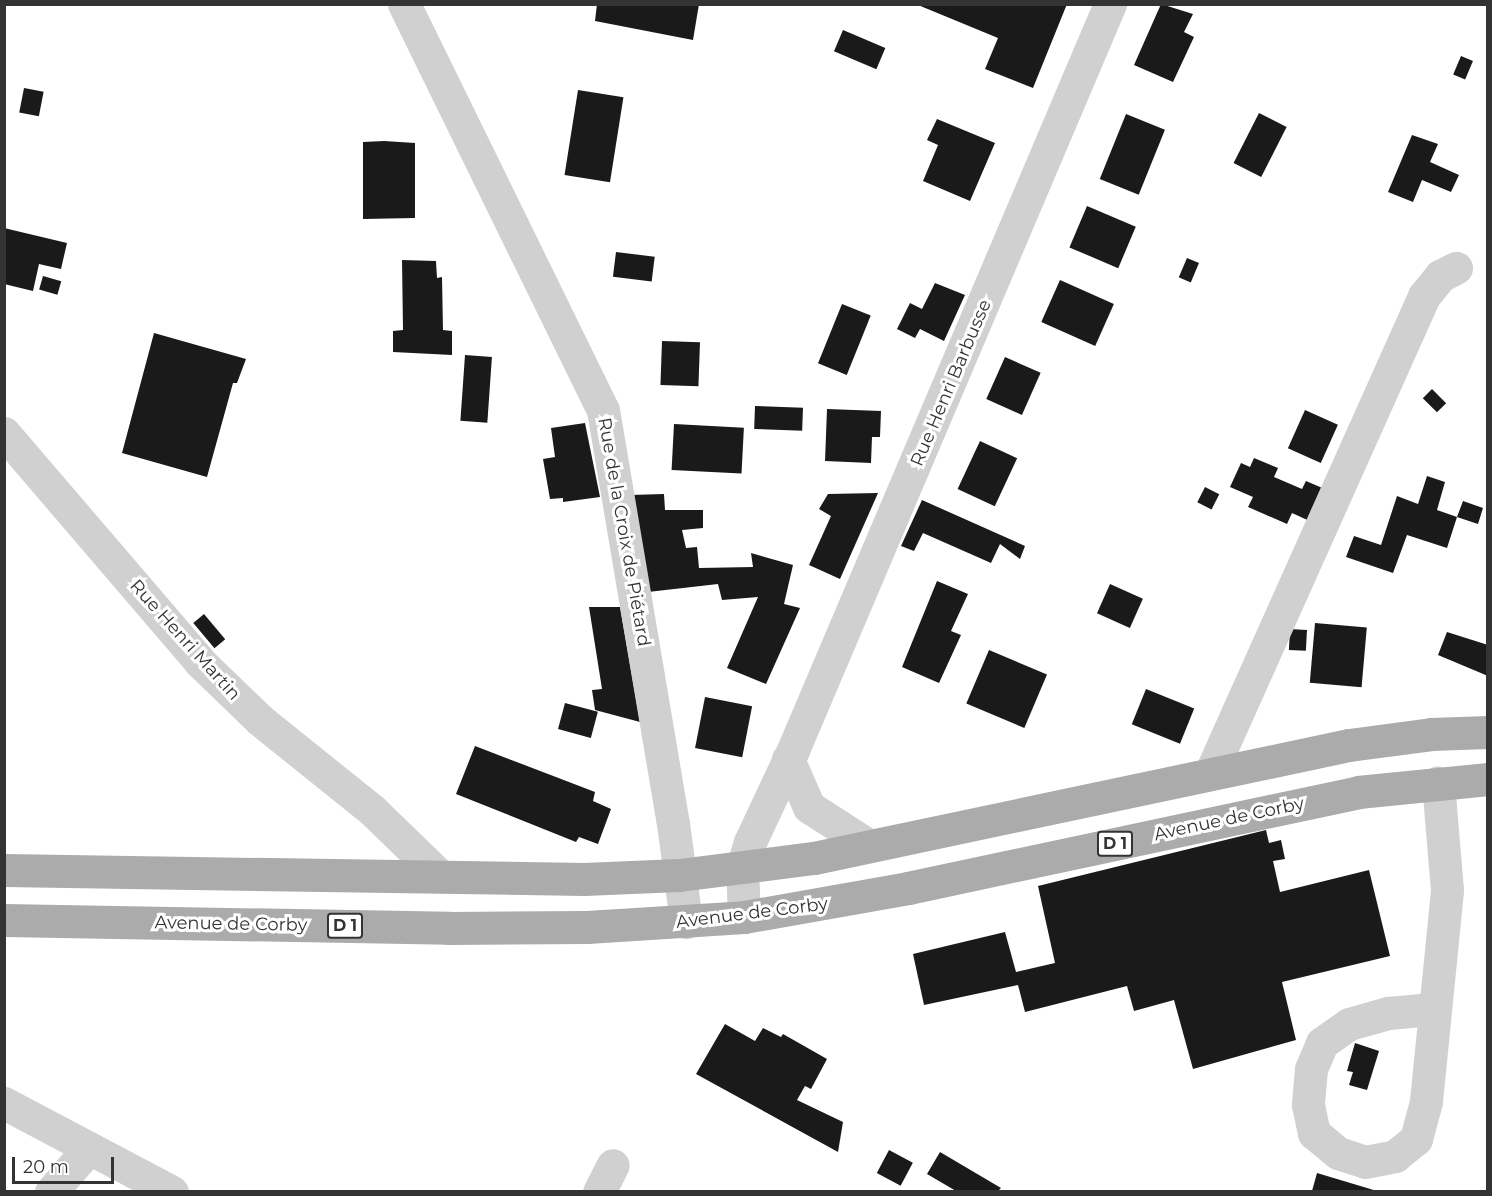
<!DOCTYPE html>
<html>
<head>
<meta charset="utf-8">
<style>
	body { margin:0 }
	#map { position:relative; width:1492px; height:1196px; overflow:hidden; background:#fff; font-family:Montserrat,sans-serif }
	div>[style] { position:absolute }
	.building>* { inset:0; background:#1a1a1a; transform-origin:0 0 }
	.minor>* { height:33px; margin:-16.5px; padding:0 16.5px; transform-origin:16.5px; border-radius:16.5px; background:#d0d0d0 }
	.major>* { height:33px; margin:-16.5px; padding:0 16.5px; transform-origin:16.5px; border-radius:16.5px; background:#ababab }
	span { translate:-50% -50%; white-space:nowrap; text-align:center; line-height:1.15; -webkit-text-stroke:6px #fff; paint-order:stroke }
	.shield-label span { padding:2px 4px; background:#fff; border:2px solid; border-radius:4px; -webkit-text-stroke-width:0 }
	.shield-label { font-size:16px; color:#333; font-weight:700 }
	.street-label { font-size:18px; color:#333 }
	.frame { position:absolute; inset:0; border:6px solid #333; pointer-events:none }
	.scale { position:absolute; left:12px; top:1157px; width:102px; height:27px; box-sizing:border-box; border:3px solid #333; border-top:0; padding-left:8px; font-size:18px; line-height:21px; white-space:nowrap; color:#333; -webkit-text-stroke:4px #fff; paint-order:stroke }
</style>
</head>
<body>
<div id="map">
	<div class="building">
		<div style="clip-path:polygon(597px 4px,699px 4px,693px 40px,595px 21px)"></div>
		<div style="clip-path:polygon(1067px 4px,1033px 88px,985px 69px,998px 38px,918px 5px)"></div>
		<div style="clip-path:polygon(1161px 4px,1193px 14px,1184px 32px,1194px 37px,1173px 82px,1134px 65px)"></div>
		<div style="left:843px;top:30px;width:46px;height:23px;rotate:23deg"></div>
		<div style="left:1461px;top:56px;width:13px;height:20px;rotate:23deg"></div>
		<div style="left:24px;top:88px;width:20px;height:25px;rotate:11deg"></div>
		<div style="left:578px;top:90px;width:46px;height:86px;rotate:9deg"></div>
		<div style="left:1259px;top:113px;width:31px;height:56px;rotate:27deg"></div>
		<div style="left:1126px;top:114px;width:42px;height:70px;rotate:22deg"></div>
		<div style="clip-path:polygon(937px 119px,995px 143px,970px 201px,923px 181px,938px 145px,927px 140px)"></div>
		<div style="clip-path:polygon(1412px 135px,1438px 144px,1430px 162px,1459px 175px,1451px 192px,1422px 180px,1413px 202px,1388px 192px)"></div>
		<div style="clip-path:polygon(384px 141px,415px 143px,415px 218px,363px 219px,363px 142px)"></div>
		<div style="left:1087px;top:206px;width:53px;height:45px;rotate:23deg"></div>
		<div style="clip-path:polygon(4px 228px,67px 243px,61px 269px,39px 264px,33px 291px,4px 284px)"></div>
		<div style="left:616px;top:252px;width:39px;height:25px;rotate:7deg"></div>
		<div style="left:1187px;top:258px;width:13px;height:21px;rotate:23deg"></div>
		<div style="clip-path:polygon(402px 260px,436px 261px,437px 278px,442px 277px,443px 330px,452px 331px,452px 355px,393px 352px,393px 331px,403px 330px)"></div>
		<div style="left:43px;top:276px;width:19px;height:14px;rotate:16deg"></div>
		<div style="left:1060px;top:280px;width:59px;height:46px;rotate:24deg"></div>
		<div style="clip-path:polygon(935px 283px,965px 295px,944px 341px,920px 329px,915px 338px,897px 329px,910px 303px,922px 309px)"></div>
		<div style="left:842px;top:304px;width:31px;height:64px;rotate:22deg"></div>
		<div style="clip-path:polygon(154px 333px,246px 359px,237px 383px,233px 383px,207px 477px,122px 453px)"></div>
		<div style="left:662px;top:341px;width:38px;height:44px;rotate:2deg"></div>
		<div style="left:465px;top:355px;width:27px;height:66px;rotate:4deg"></div>
		<div style="left:1005px;top:357px;width:39px;height:46px;rotate:24deg"></div>
		<div style="left:1432px;top:389px;width:20px;height:13px;rotate:45deg"></div>
		<div style="left:755px;top:406px;width:48px;height:23px;rotate:2deg"></div>
		<div style="clip-path:polygon(827px 409px,881px 411px,880px 437px,872px 437px,871px 463px,825px 461px)"></div>
		<div style="left:1305px;top:410px;width:36px;height:42px;rotate:24deg"></div>
		<div style="clip-path:polygon(585px 423px,600px 497px,563px 502px,563px 498px,550px 499px,543px 459px,555px 457px,551px 428px)"></div>
		<div style="left:674px;top:424px;width:70px;height:46px;rotate:3deg"></div>
		<div style="left:980px;top:441px;width:41px;height:53px;rotate:25deg"></div>
		<div style="clip-path:polygon(1254px 458px,1278px 468px,1274px 477px,1302px 489px,1306px 481px,1327px 490px,1314px 523px,1292px 513px,1287px 524px,1248px 507px,1253px 497px,1230px 487px,1241px 463px,1250px 467px)"></div>
		<div style="clip-path:polygon(1427px 476px,1445px 482px,1437px 510px,1457px 517px,1463px 501px,1483px 508px,1478px 524px,1457px 517px,1447px 548px,1407px 535px,1393px 573px,1346px 557px,1354px 536px,1381px 545px,1397px 496px,1418px 504px)"></div>
		<div style="left:1205px;top:487px;width:16px;height:17px;rotate:27deg"></div>
		<div style="clip-path:polygon(878px 493px,840px 579px,809px 565px,831px 516px,819px 509px,828px 494px)"></div>
		<div style="clip-path:polygon(664px 494px,665px 510px,703px 510px,703px 528px,682px 530px,686px 548px,697px 547px,699px 568px,753px 567px,751px 553px,793px 565px,784px 604px,800px 608px,766px 684px,727px 668px,758px 597px,722px 600px,718px 584px,648px 592px,630px 495px)"></div>
		<div style="clip-path:polygon(922px 500px,1025px 546px,1020px 559px,1000px 544px,991px 563px,923px 533px,914px 551px,901px 546px)"></div>
		<div style="clip-path:polygon(937px 581px,968px 594px,951px 631px,961px 635px,939px 683px,902px 667px)"></div>
		<div style="left:1110px;top:584px;width:36px;height:32px;rotate:24deg"></div>
		<div style="clip-path:polygon(589px 607px,620px 607px,640px 722px,595px 710px,592px 690px,602px 689px)"></div>
		<div style="left:204px;top:614px;width:33px;height:14px;rotate:50deg"></div>
		<div style="left:1315px;top:623px;width:52px;height:60px;rotate:5deg"></div>
		<div style="left:1290px;top:629px;width:17px;height:21px;rotate:3deg"></div>
		<div style="clip-path:polygon(1447px 632px,1488px 645px,1488px 676px,1438px 655px)"></div>
		<div style="left:989px;top:650px;width:63px;height:58px;rotate:23deg"></div>
		<div style="left:1146px;top:689px;width:52px;height:38px;rotate:22deg"></div>
		<div style="left:705px;top:697px;width:48px;height:52px;rotate:11deg"></div>
		<div style="left:565px;top:703px;width:34px;height:27px;rotate:15deg"></div>
		<div style="clip-path:polygon(475px 746px,595px 792px,593px 801px,611px 809px,598px 844px,579px 837px,576px 842px,456px 794px)"></div>
		<div style="clip-path:polygon(1266px 830px,1269px 843px,1281px 840px,1285px 859px,1273px 861px,1280px 892px,1369px 870px,1390px 956px,1282px 982px,1296px 1040px,1193px 1069px,1174px 1000px,1134px 1011px,1127px 986px,1025px 1012px,1018px 985px,924px 1005px,913px 954px,1005px 932px,1016px 972px,1055px 963px,1038px 886px)"></div>
		<div style="clip-path:polygon(725px 1024px,755px 1041px,763px 1028px,781px 1037px,783px 1034px,827px 1059px,811px 1089px,805px 1086px,797px 1100px,843px 1122px,838px 1152px,696px 1074px)"></div>
		<div style="clip-path:polygon(1355px 1043px,1379px 1051px,1367px 1090px,1349px 1085px,1353px 1072px,1347px 1071px)"></div>
		<div style="left:889px;top:1150px;width:27px;height:26px;rotate:28deg"></div>
		<div style="clip-path:polygon(940px 1152px,1001px 1188px,998px 1191px,956px 1191px,927px 1174px)"></div>
		<div style="clip-path:polygon(1317px 1173px,1377px 1191px,1312px 1191px)"></div>
	</div>
	<div class="minor">
		<div style="left:404px;top:4px;width:452px;rotate:63.9deg"></div>
		<div style="left:603px;top:410px;width:419px;rotate:80.4deg"></div>
		<div style="left:673px;top:823px;width:100px;rotate:82.5deg"></div>
		<div style="left:4px;top:433px;width:301px;rotate:49.4deg"></div>
		<div style="left:200px;top:662px;width:83px;rotate:44deg"></div>
		<div style="left:260px;top:720px;width:144px;rotate:38.8deg"></div>
		<div style="left:372px;top:810px;width:95px;rotate:44.1deg"></div>
		<div style="left:788px;top:759px;width:52px;rotate:66.4deg"></div>
		<div style="left:809px;top:807px;width:72px;rotate:32.6deg"></div>
		<div style="left:1210px;top:774px;width:524px;rotate:-65.88deg"></div>
		<div style="left:1424px;top:296px;width:26px;rotate:-51deg"></div>
		<div style="left:1440px;top:276px;width:18px;rotate:-27deg"></div>
		<div style="left:744px;top:917px;width:49px;rotate:-92.3deg"></div>
		<div style="left:742px;top:868px;width:27px;rotate:-73deg"></div>
		<div style="left:750px;top:842px;width:102px;rotate:-64.9deg"></div>
		<div style="left:793px;top:750px;width:811px;rotate:-66.98deg"></div>
		<div style="left:1432px;top:1009px;width:44px;rotate:174.8deg"></div>
		<div style="left:1388px;top:1013px;width:41px;rotate:164.2deg"></div>
		<div style="left:1349px;top:1024px;width:33px;rotate:145deg"></div>
		<div style="left:1322px;top:1043px;width:28px;rotate:113deg"></div>
		<div style="left:1311px;top:1069px;width:36px;rotate:95deg"></div>
		<div style="left:1308px;top:1105px;width:29px;rotate:78deg"></div>
		<div style="left:1314px;top:1133px;width:31px;rotate:40deg"></div>
		<div style="left:1338px;top:1153px;width:28px;rotate:18deg"></div>
		<div style="left:1365px;top:1162px;width:31px;rotate:-11deg"></div>
		<div style="left:1395px;top:1156px;width:27px;rotate:-39deg"></div>
		<div style="left:1416px;top:1139px;width:39px;rotate:-75deg"></div>
		<div style="left:1426px;top:1101px;width:212px;rotate:-84.3deg"></div>
		<div style="left:1447px;top:890px;width:108px;rotate:-94.8deg"></div>
		<div style="left:4px;top:1103px;width:190px;rotate:27.9deg"></div>
		<div style="left:51px;top:1192px;width:58px;rotate:-49.2deg"></div>
		<div style="left:599px;top:1192px;width:30px;rotate:-63deg"></div>
	</div>
	<div class="major">
		<div style="left:4px;top:870px;width:580px;rotate:0.89deg"></div>
		<div style="left:584px;top:879px;width:95px;rotate:-2.4deg"></div>
		<div style="left:679px;top:875px;width:136px;rotate:-7.2deg"></div>
		<div style="left:814px;top:858px;width:547px;rotate:-11.93deg"></div>
		<div style="left:1349px;top:745px;width:83px;rotate:-7.6deg"></div>
		<div style="left:1431px;top:734px;width:57px;rotate:-2deg"></div>
		<div style="left:4px;top:920px;width:445px;rotate:1deg"></div>
		<div style="left:449px;top:928px;width:138px;rotate:-0.4deg"></div>
		<div style="left:587px;top:927px;width:157px;rotate:-3.6deg"></div>
		<div style="left:744px;top:917px;width:167px;rotate:-10deg"></div>
		<div style="left:908px;top:888px;width:460px;rotate:-12deg"></div>
		<div style="left:1358px;top:792px;width:131px;rotate:-5.7deg"></div>
	</div>
	<div class="shield-label">
		<span style="left:1115px;top:844px">D 1</span>
		<span style="left:345px;top:926px">D 1</span>
	</div>
	<div class="street-label">
		<span style="left:951px;top:383px;rotate:-67deg">Rue Henri Barbusse</span>
		<span style="left:624px;top:532px;rotate:80deg">Rue de la Croix de Piétard</span>
		<span style="left:185px;top:640px;rotate:48deg">Rue Henri Martin</span>
		<span style="left:1229px;top:819px;rotate:-12deg">Avenue de Corby</span>
		<span style="left:752px;top:913px;rotate:-7deg">Avenue de Corby</span>
		<span style="left:231px;top:924px;rotate:1deg">Avenue de Corby</span>
	</div>
	<div class="frame"></div>
	<div class="scale">20 m</div>
</div>
</body>
</html>
